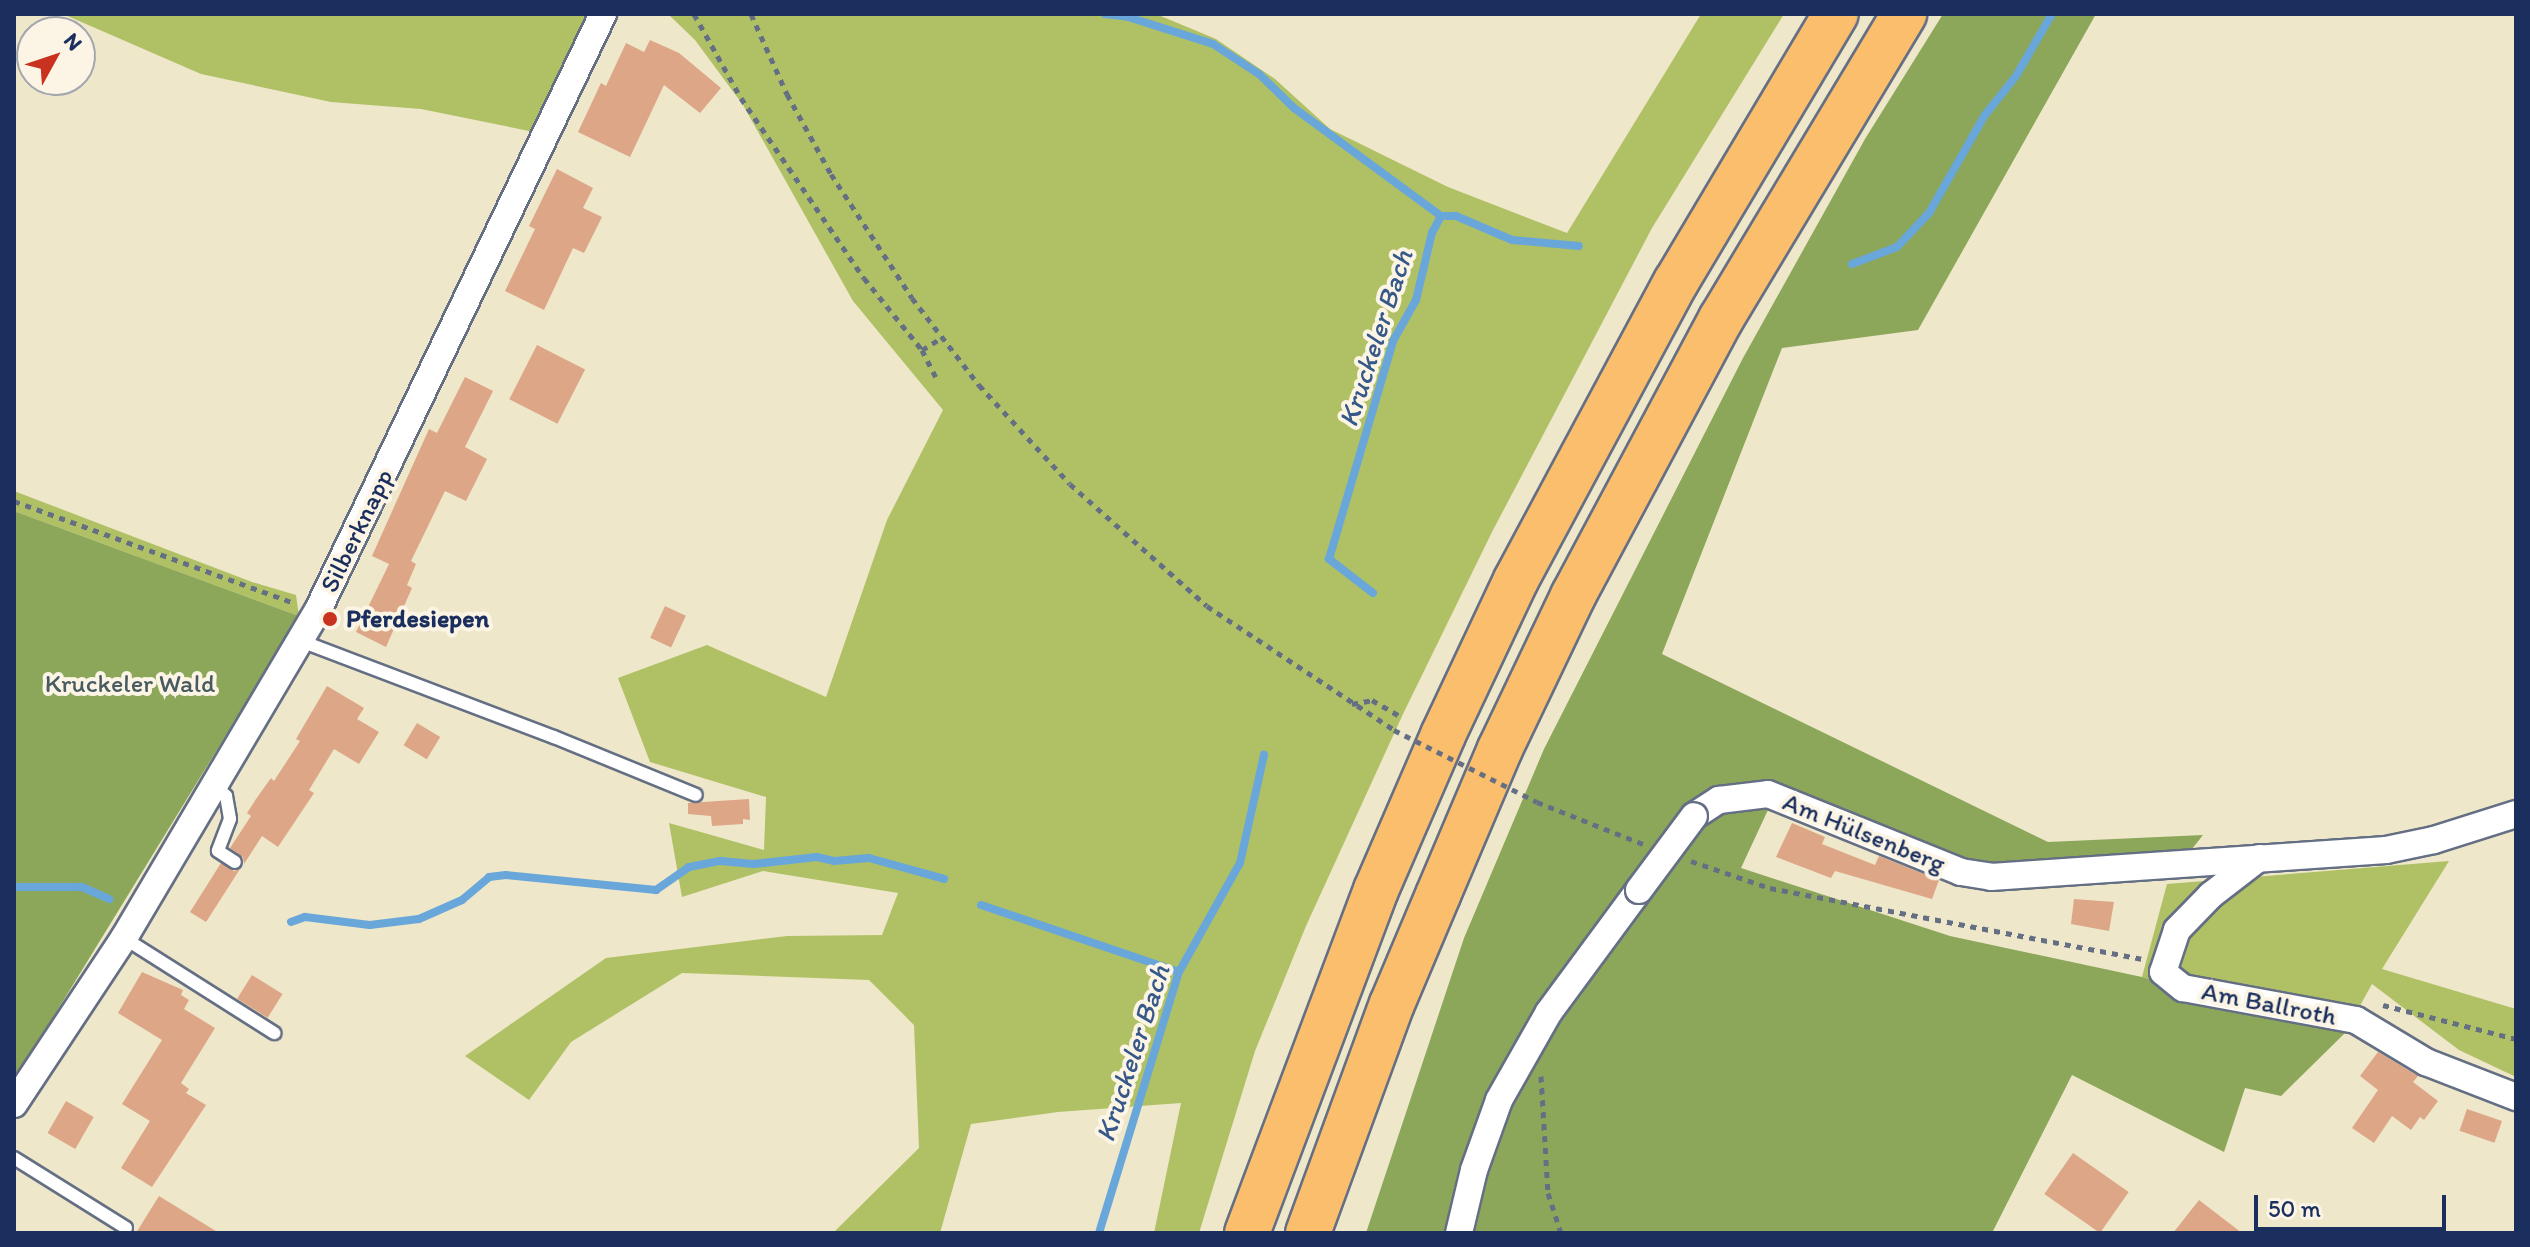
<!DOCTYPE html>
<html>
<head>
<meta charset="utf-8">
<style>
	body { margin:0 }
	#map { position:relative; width:2530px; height:1247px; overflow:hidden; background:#eee7ca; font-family:Itim,sans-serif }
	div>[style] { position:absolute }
	.green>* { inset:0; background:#b0c165 }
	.forest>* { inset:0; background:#8ca75a }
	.stream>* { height:8px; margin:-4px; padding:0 4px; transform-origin:4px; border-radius:4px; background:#69a6da }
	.building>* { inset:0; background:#dda687; transform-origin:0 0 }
	.path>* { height:5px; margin-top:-2.5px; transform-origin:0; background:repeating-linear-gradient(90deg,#656f84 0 6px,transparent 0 12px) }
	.roads { filter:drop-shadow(2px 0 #656f84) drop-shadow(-2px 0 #656f84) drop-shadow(0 2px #656f84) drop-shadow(0 -2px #656f84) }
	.service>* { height:12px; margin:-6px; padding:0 6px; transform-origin:6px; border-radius:6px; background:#fff }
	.minor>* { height:26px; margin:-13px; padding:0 13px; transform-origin:13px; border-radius:13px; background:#fff }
	.motorway>* { height:44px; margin:-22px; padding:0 22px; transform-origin:22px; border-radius:22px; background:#fabe6d }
	.path-bridge>* { height:5px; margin-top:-2.5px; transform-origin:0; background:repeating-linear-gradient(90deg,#656f84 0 6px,transparent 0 12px) }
	.bridges { filter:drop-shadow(2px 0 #656f84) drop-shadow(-2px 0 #656f84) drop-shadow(0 2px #656f84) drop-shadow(0 -2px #656f84) }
	.minor-bridge>* { height:26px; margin:-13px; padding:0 13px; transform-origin:13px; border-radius:13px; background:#fff }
	.dots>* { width:22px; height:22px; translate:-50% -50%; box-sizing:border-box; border:4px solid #fcf5e5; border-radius:50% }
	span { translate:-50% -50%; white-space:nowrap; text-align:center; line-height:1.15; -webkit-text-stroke:8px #fcf5e5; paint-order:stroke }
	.street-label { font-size:26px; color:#1b2f5e }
	.poi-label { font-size:26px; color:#1b2f5e; font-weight:700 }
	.left { translate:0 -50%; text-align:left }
	.park-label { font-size:26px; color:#485b60 }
	.water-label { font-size:28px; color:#365989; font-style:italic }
	.frame { position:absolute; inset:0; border:16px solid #1b2f5e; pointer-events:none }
	.north { position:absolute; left:16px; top:16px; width:80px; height:80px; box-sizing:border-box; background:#fcf5e5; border:2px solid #a2a6af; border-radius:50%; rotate:50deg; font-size:22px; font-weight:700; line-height:32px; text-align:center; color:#1b2f5e }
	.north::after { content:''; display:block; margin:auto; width:28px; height:36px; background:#c8321e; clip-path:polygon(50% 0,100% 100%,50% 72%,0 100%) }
	.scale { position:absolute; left:2254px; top:1195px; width:192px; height:36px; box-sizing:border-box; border:4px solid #1b2f5e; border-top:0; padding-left:10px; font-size:24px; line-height:28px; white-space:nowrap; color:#1b2f5e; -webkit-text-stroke:6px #fcf5e5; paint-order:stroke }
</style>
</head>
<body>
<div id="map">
	<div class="green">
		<div style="clip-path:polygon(63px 14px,592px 14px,534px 132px,421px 109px,331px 102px,201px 74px)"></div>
		<div style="clip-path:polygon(668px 14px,1156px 14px,1216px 39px,1275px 79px,1330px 129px,1448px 187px,1567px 233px,1701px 14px,1784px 14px,1652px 228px,1492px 532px,1403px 714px,1306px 926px,1255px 1051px,1199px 1233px,1154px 1233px,1181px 1103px,1058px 1112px,971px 1124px,940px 1233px,833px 1233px,919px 1148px,914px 1025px,869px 980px,682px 973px,571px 1042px,529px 1100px,465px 1056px,606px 958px,787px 936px,882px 935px,898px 893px,763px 871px,682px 897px,669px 823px,764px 850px,766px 797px,650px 762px,618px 678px,707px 645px,826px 697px,887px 520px,943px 410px,853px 301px,743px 105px,695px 40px)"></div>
		<div style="clip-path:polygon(14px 491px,252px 582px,296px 595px,299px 616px,14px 511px)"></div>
		<div style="clip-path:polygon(2449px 861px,2382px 969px,2516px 1009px,2516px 1077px,2459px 1050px,2372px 984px,2345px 1033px,2142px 977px,2167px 884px)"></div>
	</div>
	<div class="forest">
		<div style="clip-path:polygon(1943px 14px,2096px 14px,1918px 330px,1782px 348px,1662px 654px,2048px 842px,2203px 835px,2188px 854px,1992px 870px,1780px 784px,1741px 868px,1950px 936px,2142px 977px,2345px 1033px,2281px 1096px,2245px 1088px,2224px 1152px,2072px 1075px,1992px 1233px,1366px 1233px,1464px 938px,1544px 749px,1743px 358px,1865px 139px)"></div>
		<div style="clip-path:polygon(14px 511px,299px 616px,14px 1081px)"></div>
	</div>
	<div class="stream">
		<div style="left:1105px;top:14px;width:23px;rotate:7deg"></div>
		<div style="left:1128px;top:17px;width:89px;rotate:17.6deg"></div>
		<div style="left:1213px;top:44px;width:55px;rotate:33.1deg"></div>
		<div style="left:1259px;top:74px;width:49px;rotate:44.2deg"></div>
		<div style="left:1294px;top:108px;width:182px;rotate:36.3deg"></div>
		<div style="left:1852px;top:264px;width:48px;rotate:-20.7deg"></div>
		<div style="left:1897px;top:247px;width:47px;rotate:-46.7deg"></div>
		<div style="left:1929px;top:213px;width:113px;rotate:-60.3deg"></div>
		<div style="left:1985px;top:115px;width:50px;rotate:-51.5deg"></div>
		<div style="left:2016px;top:76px;width:72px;rotate:-59.9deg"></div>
		<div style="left:1373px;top:593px;width:56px;rotate:-142.3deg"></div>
		<div style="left:1329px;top:559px;width:227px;rotate:-73.6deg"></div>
		<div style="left:1393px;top:341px;width:47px;rotate:-60.7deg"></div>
		<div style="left:1416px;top:300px;width:69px;rotate:-76.6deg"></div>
		<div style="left:1432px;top:233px;width:19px;rotate:-62deg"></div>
		<div style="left:1441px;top:216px;width:15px"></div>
		<div style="left:1456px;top:216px;width:61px;rotate:23.2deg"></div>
		<div style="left:1512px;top:240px;width:67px;rotate:5.1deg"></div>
		<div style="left:14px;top:887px;width:68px"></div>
		<div style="left:82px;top:887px;width:30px;rotate:24deg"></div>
		<div style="left:981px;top:905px;width:209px;rotate:18.7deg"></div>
		<div style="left:291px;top:922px;width:15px;rotate:-20deg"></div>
		<div style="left:305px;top:917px;width:65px;rotate:7deg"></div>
		<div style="left:370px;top:925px;width:49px;rotate:-7deg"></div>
		<div style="left:419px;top:919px;width:47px;rotate:-23.8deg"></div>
		<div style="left:462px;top:900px;width:35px;rotate:-40deg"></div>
		<div style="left:489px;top:877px;width:17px;rotate:-7deg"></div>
		<div style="left:506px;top:875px;width:151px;rotate:5.7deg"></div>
		<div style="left:656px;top:890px;width:40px;rotate:-34.9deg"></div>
		<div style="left:689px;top:867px;width:32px;rotate:-11deg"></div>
		<div style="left:720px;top:861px;width:34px;rotate:5deg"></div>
		<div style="left:754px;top:864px;width:63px;rotate:-6.3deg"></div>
		<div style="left:817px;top:857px;width:17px;rotate:13deg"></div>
		<div style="left:834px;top:861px;width:35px;rotate:-5deg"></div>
		<div style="left:869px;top:858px;width:78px;rotate:15.6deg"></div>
		<div style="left:1099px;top:1233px;width:273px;rotate:-73deg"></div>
		<div style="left:1179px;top:972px;width:125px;rotate:-60.8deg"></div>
		<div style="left:1240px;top:863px;width:111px;rotate:-77.5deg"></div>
	</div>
	<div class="building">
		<div style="clip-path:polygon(650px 40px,679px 53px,721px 88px,700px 113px,664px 85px,630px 157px,578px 132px,601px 83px,606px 86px,626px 43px,644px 52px)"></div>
		<div style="clip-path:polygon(557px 169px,593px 188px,583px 208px,602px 217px,584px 253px,573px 248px,544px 310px,505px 291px,535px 229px,529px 226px)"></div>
		<div style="left:537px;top:345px;width:54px;height:61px;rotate:27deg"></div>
		<div style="clip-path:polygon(465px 377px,493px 391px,465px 447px,487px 459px,466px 501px,445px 491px,411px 561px,416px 564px,407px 585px,412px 588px,386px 647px,356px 632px,389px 564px,372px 556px,429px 429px,437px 433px)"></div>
		<div style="left:665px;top:606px;width:23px;height:35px;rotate:25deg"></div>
		<div style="clip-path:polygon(327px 686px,364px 708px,357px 719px,379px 732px,359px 764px,334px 749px,309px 790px,314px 793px,278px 847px,262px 836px,244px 864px,243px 857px,230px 848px,251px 816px,247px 813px,256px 799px,271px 778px,274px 781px,300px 741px,296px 739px)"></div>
		<div style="left:417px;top:723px;width:27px;height:26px;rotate:31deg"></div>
		<div style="clip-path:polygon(749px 799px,750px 820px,743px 819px,743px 824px,712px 826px,711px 816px,688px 814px,688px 803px)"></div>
		<div style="clip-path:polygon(1792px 823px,1825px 837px,1822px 844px,1875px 865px,1879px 856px,1939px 880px,1932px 899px,1835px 871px,1831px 878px,1776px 857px)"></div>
		<div style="clip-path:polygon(221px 863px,234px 871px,240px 869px,206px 922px,190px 912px)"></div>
		<div style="clip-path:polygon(2074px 899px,2114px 902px,2109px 931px,2071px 924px)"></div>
		<div style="clip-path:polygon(142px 972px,183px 990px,181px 995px,189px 1000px,184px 1009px,215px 1028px,181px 1083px,189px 1089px,186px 1093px,206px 1105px,152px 1187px,121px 1168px,150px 1121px,122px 1104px,162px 1040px,118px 1013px)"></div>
		<div style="left:252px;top:975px;width:36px;height:28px;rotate:32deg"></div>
		<div style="clip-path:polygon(2378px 1052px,2418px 1076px,2413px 1082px,2438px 1101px,2424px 1120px,2420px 1117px,2411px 1130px,2392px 1116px,2374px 1143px,2352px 1128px,2378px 1090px,2360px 1076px)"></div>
		<div style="left:66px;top:1101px;width:32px;height:37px;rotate:30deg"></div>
		<div style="left:2467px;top:1109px;width:37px;height:23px;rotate:19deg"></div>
		<div style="left:2073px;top:1153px;width:68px;height:50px;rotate:35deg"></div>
		<div style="clip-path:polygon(159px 1196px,219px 1233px,136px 1233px)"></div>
		<div style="clip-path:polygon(2199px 1200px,2242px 1233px,2173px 1233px)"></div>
	</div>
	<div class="path">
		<div style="left:694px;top:14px;width:96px;rotate:60.8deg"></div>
		<div style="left:741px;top:98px;width:218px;rotate:55.7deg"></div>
		<div style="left:864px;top:278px;width:92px;rotate:51.1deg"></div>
		<div style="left:922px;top:350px;width:33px;rotate:63deg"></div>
		<div style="left:751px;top:14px;width:88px;rotate:65.8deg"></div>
		<div style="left:787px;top:94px;width:91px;rotate:61.2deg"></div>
		<div style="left:831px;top:174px;width:148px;rotate:56.8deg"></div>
		<div style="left:912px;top:298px;width:110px;rotate:52.4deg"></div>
		<div style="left:979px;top:385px;width:134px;rotate:47.4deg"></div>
		<div style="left:1070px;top:484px;width:183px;rotate:41.7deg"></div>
		<div style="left:1207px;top:606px;width:224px;rotate:33.5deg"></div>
		<div style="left:922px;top:350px;width:22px;rotate:-32deg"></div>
		<div style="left:14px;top:501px;width:299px;rotate:20deg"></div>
		<div style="left:1352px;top:704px;width:20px;rotate:-11deg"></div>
		<div style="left:1372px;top:700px;width:32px;rotate:30deg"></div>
		<div style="left:1537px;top:802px;width:114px;rotate:21.6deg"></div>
		<div style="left:1691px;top:861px;width:83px;rotate:18.9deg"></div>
		<div style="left:1770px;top:888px;width:378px;rotate:10.8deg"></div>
		<div style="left:2383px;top:1005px;width:137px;rotate:14.3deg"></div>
		<div style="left:1541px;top:1076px;width:117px;rotate:86.6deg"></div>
		<div style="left:1548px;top:1193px;width:42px;rotate:72deg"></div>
	</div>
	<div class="roads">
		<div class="service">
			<div style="left:301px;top:641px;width:271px;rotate:20.8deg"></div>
			<div style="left:554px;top:737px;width:153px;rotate:22.2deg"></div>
			<div style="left:215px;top:786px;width:15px;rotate:42deg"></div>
			<div style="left:226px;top:796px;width:23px;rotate:80deg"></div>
			<div style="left:230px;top:819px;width:34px;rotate:111deg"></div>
			<div style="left:218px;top:851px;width:20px;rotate:33deg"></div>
			<div style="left:124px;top:938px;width:178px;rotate:32.3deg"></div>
			<div style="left:14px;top:1158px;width:132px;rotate:32deg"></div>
		</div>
		<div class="minor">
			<div style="left:1694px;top:816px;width:30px;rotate:-33deg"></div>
			<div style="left:1719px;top:800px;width:49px;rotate:-7deg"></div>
			<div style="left:1768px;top:794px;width:208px;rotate:22deg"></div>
			<div style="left:1961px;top:872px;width:30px;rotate:9deg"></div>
			<div style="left:1991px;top:877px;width:396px;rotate:-3.9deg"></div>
			<div style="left:2386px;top:850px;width:49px;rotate:-11.8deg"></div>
			<div style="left:2434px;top:840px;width:86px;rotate:-17.6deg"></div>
			<div style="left:2259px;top:858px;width:61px;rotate:142.4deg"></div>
			<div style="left:2211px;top:895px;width:49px;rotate:134.2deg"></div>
			<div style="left:2177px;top:930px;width:44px;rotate:108.4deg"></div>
			<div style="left:2163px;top:972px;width:26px;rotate:39deg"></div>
			<div style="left:2183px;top:988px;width:176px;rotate:10.5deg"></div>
			<div style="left:2356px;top:1020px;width:82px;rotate:31deg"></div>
			<div style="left:2426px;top:1062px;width:97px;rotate:21.3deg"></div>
			<div style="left:14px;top:1104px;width:199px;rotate:-56.5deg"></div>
			<div style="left:124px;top:938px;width:381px;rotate:-59.4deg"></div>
			<div style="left:318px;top:610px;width:661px;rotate:-64.44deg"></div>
			<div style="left:1459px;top:1233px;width:65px;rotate:-76.6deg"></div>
			<div style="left:1474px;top:1170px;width:74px;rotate:-70.3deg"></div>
			<div style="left:1499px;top:1100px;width:101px;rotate:-60.4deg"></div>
			<div style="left:1549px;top:1012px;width:152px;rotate:-53.6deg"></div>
		</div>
		<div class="motorway">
			<div style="left:1247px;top:1233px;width:366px;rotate:-69.4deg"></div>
			<div style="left:1376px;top:890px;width:169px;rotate:-66.6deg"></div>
			<div style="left:1443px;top:735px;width:171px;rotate:-64.8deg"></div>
			<div style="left:1516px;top:580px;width:338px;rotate:-61.8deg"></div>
			<div style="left:1676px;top:282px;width:312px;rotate:-59.2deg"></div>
			<div style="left:1308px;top:1233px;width:244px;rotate:-69.9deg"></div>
			<div style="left:1392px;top:1004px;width:118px;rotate:-67.1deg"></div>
			<div style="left:1438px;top:895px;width:159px;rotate:-67deg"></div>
			<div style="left:1500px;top:749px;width:170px;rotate:-64.5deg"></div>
			<div style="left:1573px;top:596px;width:314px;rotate:-61.9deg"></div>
			<div style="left:1721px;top:319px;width:356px;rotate:-59deg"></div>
		</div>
	</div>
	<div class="path-bridge">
		<div style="left:1394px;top:730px;width:160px;rotate:26.7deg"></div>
	</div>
	<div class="bridges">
		<div class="minor-bridge">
			<div style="left:1639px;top:890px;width:92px;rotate:-53.4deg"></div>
		</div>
	</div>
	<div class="dots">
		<div style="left:330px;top:619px;background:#c8321e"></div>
	</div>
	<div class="street-label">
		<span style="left:357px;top:531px;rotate:-64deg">Silberknapp</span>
		<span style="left:1864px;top:833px;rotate:22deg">Am Hülsenberg</span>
		<span style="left:2269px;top:1004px;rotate:11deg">Am Ballroth</span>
	</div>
	<div class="poi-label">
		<span class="left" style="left:346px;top:619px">Pferdesiepen</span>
	</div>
	<div class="park-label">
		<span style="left:130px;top:684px">Kruckeler Wald</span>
	</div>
	<div class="water-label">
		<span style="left:1375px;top:338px;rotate:-72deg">Kruckeler Bach</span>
		<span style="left:1132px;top:1053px;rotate:-72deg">Kruckeler Bach</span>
	</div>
	<div class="frame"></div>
	<div class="north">N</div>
	<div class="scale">50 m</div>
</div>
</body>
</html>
